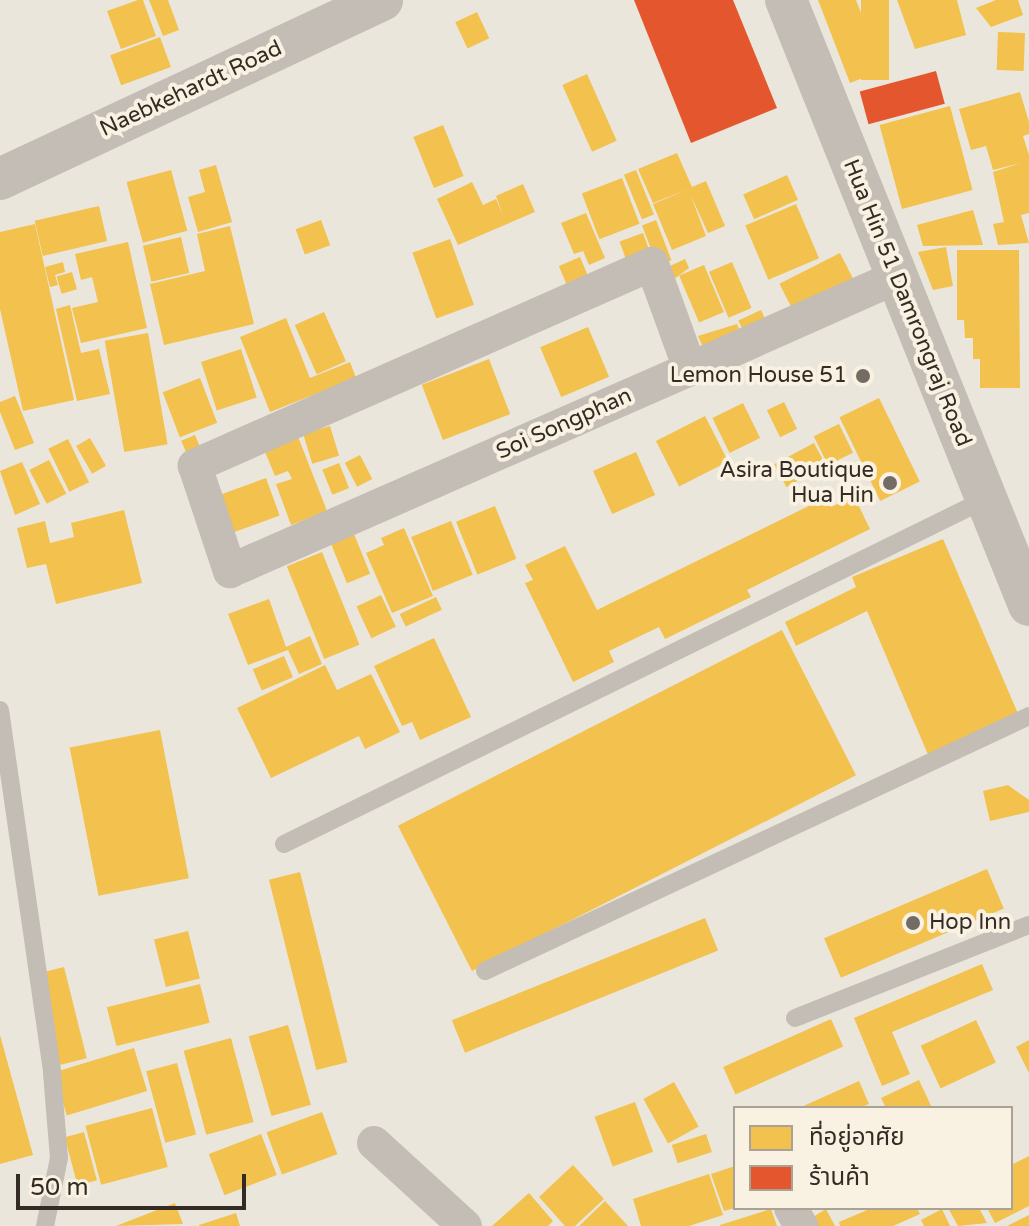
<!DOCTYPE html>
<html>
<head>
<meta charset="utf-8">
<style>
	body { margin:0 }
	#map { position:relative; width:1029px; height:1226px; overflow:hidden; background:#ebe6db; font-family:"Varela Round","Noto Sans Thai",sans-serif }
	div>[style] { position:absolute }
	.homes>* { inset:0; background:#f2c14e; transform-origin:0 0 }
	.shops>* { inset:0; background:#e4572e; transform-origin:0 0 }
	.service>* { height:18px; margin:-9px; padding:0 9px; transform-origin:9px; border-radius:9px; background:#c3bdb5 }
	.minor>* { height:34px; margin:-17px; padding:0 17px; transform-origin:17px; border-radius:17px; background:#c3bdb5 }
	.tertiary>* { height:42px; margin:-21px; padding:0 21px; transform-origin:21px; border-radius:21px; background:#c3bdb5 }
	.dots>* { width:22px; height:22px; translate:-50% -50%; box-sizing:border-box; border:4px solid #f9f1e1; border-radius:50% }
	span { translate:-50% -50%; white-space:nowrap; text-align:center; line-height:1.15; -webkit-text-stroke:8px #f9f1e1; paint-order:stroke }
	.street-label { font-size:22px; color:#332b24 }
	.poi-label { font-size:22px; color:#332b24 }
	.right { translate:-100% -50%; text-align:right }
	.left { translate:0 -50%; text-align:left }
	.legend { position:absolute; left:733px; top:1106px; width:280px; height:104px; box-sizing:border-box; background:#f9f1e1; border:2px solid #aaa295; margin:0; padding:10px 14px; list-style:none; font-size:24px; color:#332b24 }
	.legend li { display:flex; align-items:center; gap:16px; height:40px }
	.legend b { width:40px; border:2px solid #aaa295 }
	.scale { position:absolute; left:16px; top:1174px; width:230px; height:36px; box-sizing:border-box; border:4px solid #332b24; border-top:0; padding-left:10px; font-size:24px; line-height:28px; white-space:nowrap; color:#332b24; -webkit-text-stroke:6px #f9f1e1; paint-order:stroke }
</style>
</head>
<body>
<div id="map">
	<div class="homes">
		<div style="clip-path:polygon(138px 0,143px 0,156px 36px,121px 49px,107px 11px)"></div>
		<div style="clip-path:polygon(149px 0,168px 0,179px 30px,163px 36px)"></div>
		<div style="clip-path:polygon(818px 0,856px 0,883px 70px,850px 83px)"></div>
		<div style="left:861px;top:0;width:28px;height:80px"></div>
		<div style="clip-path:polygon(897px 0,957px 0,966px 35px,915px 49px)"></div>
		<div style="clip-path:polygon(996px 0,1018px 0,1023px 15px,991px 27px,976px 8px)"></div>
		<div style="left:477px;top:12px;width:29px;height:24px;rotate:65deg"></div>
		<div style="left:998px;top:32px;width:27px;height:38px;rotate:2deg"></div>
		<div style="left:160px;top:37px;width:32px;height:53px;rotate:70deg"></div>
		<div style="left:587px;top:74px;width:73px;height:27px;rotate:66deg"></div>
		<div style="clip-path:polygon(1020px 92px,1029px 122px,1029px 134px,1023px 136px,1029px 155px,1029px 213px,1021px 215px,1029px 243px,998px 245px,993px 224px,1004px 222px,993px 172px,1021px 163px,993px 170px,986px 146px,971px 150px,959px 109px)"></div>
		<div style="left:950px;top:106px;width:87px;height:73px;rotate:75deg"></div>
		<div style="left:443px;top:125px;width:55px;height:32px;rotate:68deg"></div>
		<div style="clip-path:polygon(677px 153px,692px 187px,706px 181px,725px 226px,708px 233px,691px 196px,706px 236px,672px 250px,653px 204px,689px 189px,653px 203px,638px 169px)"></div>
		<div style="clip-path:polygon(216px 165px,232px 222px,198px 232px,188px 197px,205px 192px,199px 170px)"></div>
		<div style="left:171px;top:170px;width:63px;height:46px;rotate:75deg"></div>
		<div style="left:636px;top:170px;width:48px;height:13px;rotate:68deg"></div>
		<div style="left:787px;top:175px;width:27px;height:48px;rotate:66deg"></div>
		<div style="left:622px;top:178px;width:49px;height:43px;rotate:69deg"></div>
		<div style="clip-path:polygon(472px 182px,483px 205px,496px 199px,504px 218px,496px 196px,523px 184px,535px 212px,458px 245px,437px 199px)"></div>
		<div style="left:796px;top:204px;width:59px;height:55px;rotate:67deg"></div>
		<div style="left:99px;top:206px;width:36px;height:66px;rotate:77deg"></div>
		<div style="clip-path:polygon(973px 210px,983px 245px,923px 246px,917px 225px)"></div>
		<div style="clip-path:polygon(586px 213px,605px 258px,589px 265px,583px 251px,574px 254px,561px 223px)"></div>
		<div style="left:321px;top:220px;width:27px;height:27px;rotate:70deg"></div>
		<div style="left:656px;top:220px;width:43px;height:15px;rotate:69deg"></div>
		<div style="clip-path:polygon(35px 224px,74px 400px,23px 411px,0 309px,0 232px)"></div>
		<div style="clip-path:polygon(230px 226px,254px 324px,164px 345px,150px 284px,205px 271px,197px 234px)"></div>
		<div style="left:643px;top:233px;width:23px;height:25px;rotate:70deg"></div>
		<div style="left:181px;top:237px;width:37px;height:39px;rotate:77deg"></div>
		<div style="left:450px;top:239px;width:70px;height:40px;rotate:70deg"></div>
		<div style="clip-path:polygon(128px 242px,147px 328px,81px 343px,72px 308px,98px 302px,92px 277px,81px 280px,75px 254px)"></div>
		<div style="clip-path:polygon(946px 247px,953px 286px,933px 290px,918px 252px)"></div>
		<div style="clip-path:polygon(957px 250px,1019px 250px,1020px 388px,980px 388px,980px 359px,973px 359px,973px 338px,965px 338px,964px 320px,957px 320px)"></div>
		<div style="left:840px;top:253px;width:42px;height:68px;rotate:63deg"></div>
		<div style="left:580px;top:257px;width:28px;height:23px;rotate:67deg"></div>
		<div style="clip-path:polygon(685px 259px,689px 268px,666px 285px,659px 271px)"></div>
		<div style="clip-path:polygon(63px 262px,65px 272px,55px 275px,58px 285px,50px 287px,45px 267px)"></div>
		<div style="left:732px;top:262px;width:50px;height:25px;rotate:67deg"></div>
		<div style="left:704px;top:265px;width:51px;height:27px;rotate:67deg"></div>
		<div style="left:72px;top:272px;width:18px;height:16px;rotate:74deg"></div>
		<div style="clip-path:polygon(70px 305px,81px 353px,99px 349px,110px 394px,77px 401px,56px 309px)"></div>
		<div style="left:761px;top:310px;width:19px;height:25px;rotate:65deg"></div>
		<div style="left:324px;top:312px;width:54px;height:32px;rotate:66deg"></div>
		<div style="clip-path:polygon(286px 318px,310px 378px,350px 362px,358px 383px,318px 393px,270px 412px,240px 337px)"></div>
		<div style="clip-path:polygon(737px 324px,743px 338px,706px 354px,698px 336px)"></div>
		<div style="left:588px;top:327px;width:54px;height:52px;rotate:67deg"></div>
		<div style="left:148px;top:333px;width:113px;height:44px;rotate:80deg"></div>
		<div style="left:241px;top:349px;width:51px;height:42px;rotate:72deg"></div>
		<div style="left:489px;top:359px;width:59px;height:72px;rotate:69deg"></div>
		<div style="left:200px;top:378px;width:48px;height:40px;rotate:69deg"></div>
		<div style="clip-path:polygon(15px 396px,34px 443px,15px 450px,0 412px,0 402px)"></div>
		<div style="left:879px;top:398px;width:93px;height:44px;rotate:64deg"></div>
		<div style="left:784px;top:402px;width:30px;height:19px;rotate:64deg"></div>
		<div style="left:743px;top:403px;width:39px;height:34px;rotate:64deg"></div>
		<div style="left:705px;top:416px;width:51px;height:55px;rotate:63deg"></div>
		<div style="left:839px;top:424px;width:32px;height:28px;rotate:64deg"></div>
		<div style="left:330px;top:426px;width:31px;height:28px;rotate:73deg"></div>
		<div style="clip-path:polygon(297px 434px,327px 511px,291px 525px,276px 484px,292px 479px,288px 471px,275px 476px,263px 447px)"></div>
		<div style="left:195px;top:435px;width:21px;height:15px;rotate:67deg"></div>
		<div style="left:90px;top:438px;width:32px;height:16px;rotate:60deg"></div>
		<div style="left:68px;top:439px;width:48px;height:22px;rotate:64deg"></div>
		<div style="left:814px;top:443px;width:26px;height:45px;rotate:62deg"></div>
		<div style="left:636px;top:452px;width:47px;height:47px;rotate:66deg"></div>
		<div style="left:360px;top:455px;width:27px;height:17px;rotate:63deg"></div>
		<div style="left:49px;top:460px;width:38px;height:22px;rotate:63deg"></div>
		<div style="clip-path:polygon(22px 462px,40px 504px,15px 515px,0 471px)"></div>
		<div style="left:339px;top:463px;width:27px;height:18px;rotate:68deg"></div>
		<div style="left:266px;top:478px;width:40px;height:52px;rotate:70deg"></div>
		<div style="clip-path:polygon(854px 496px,870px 529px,747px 590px,751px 597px,665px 639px,659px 627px,609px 651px,614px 662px,573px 682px,525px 583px,533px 580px,525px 565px,565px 546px,597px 610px,827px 497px,831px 507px)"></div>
		<div style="left:495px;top:506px;width:57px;height:42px;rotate:68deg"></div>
		<div style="clip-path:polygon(124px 510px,142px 583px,56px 604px,46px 564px,27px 568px,17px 528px,45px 521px,50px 543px,74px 537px,71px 523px)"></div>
		<div style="left:451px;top:521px;width:58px;height:43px;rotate:68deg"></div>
		<div style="clip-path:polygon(404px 528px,433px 596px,392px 613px,366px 553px,384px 545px,381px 538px)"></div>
		<div style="left:354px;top:534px;width:43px;height:25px;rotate:68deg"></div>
		<div style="clip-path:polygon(943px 539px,1019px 716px,929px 757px,867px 611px,796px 646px,785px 622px,856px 587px,852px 577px)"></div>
		<div style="left:322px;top:552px;width:100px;height:38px;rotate:68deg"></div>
		<div style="left:381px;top:595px;width:35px;height:27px;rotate:65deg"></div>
		<div style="left:436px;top:597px;width:14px;height:40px;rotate:65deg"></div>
		<div style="clip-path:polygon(269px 599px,286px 647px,310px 636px,322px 664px,299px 674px,288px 650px,248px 665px,228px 614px)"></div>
		<div style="left:782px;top:630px;width:163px;height:431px;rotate:63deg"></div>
		<div style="clip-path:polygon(434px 638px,471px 717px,420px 740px,412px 722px,402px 726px,374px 666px)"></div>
		<div style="left:284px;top:656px;width:23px;height:34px;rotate:67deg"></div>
		<div style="clip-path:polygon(325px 665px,337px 690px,371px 674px,400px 732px,365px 749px,359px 736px,271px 778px,237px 708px)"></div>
		<div style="left:160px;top:730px;width:151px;height:92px;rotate:79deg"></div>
		<div style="clip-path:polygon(1008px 785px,1029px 800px,1029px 812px,990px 821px,983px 791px)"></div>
		<div style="left:987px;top:869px;width:43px;height:177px;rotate:67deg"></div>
		<div style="left:300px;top:872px;width:196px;height:32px;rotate:76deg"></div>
		<div style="left:705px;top:918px;width:35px;height:273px;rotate:68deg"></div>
		<div style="left:188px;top:931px;width:49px;height:35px;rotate:76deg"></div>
		<div style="clip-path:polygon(982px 964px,993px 990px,892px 1032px,910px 1074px,882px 1086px,854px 1018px)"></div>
		<div style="left:64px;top:967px;width:94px;height:33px;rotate:76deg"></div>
		<div style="left:200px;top:984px;width:40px;height:96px;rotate:76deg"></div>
		<div style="left:831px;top:1019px;width:30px;height:118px;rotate:66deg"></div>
		<div style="left:976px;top:1020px;width:47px;height:61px;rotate:65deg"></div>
		<div style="left:288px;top:1025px;width:83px;height:41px;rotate:74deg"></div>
		<div style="clip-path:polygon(0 1035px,33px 1155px,0 1164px)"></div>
		<div style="left:231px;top:1038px;width:87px;height:49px;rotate:75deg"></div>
		<div style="clip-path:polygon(1029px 1040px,1029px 1073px,1016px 1047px)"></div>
		<div style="left:134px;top:1048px;width:45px;height:84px;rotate:73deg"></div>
		<div style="left:177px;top:1063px;width:74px;height:32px;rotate:75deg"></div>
		<div style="clip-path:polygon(919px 1080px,932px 1108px,886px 1108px,881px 1098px)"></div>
		<div style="clip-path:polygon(859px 1081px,869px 1104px,859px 1108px,799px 1108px)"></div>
		<div style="left:674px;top:1082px;width:51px;height:35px;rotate:61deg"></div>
		<div style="left:635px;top:1102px;width:53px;height:43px;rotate:70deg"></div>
		<div style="left:152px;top:1108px;width:61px;height:69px;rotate:75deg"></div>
		<div style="left:322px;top:1112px;width:45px;height:59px;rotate:70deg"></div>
		<div style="left:84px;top:1132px;width:50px;height:20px;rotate:75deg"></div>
		<div style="left:261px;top:1134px;width:44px;height:56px;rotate:69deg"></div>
		<div style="left:706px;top:1134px;width:19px;height:36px;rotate:72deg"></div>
		<div style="clip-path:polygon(1029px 1156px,1029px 1206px,995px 1223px,987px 1208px,1011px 1208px,1011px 1165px)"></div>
		<div style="clip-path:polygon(573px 1165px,604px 1199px,575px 1226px,565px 1226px,539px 1197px)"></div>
		<div style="clip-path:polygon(735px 1166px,735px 1208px,724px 1211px,711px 1174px)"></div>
		<div style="clip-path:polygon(709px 1174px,723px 1215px,689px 1226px,641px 1226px,633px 1199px)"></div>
		<div style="clip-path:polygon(529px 1193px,553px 1221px,548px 1226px,492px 1226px)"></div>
		<div style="clip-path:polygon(605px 1201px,628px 1226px,579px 1226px)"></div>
		<div style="clip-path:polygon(175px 1203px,183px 1224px,116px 1226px)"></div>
		<div style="clip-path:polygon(872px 1208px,917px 1208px,920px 1214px,893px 1226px,840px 1226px,839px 1222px)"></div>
		<div style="clip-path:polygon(948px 1208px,979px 1208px,987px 1223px,958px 1226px)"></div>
		<div style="clip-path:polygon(771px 1209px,777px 1226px,720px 1226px,720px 1225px)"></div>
		<div style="clip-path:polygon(826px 1209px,835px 1226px,811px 1226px,808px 1220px)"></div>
		<div style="clip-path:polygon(942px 1209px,950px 1226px,924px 1226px,921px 1220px)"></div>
		<div style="clip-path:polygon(236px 1213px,240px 1226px,199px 1226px,199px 1225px)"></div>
		<div style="clip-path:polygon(1029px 1215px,1029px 1226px,1007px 1226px)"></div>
	</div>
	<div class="shops">
		<div style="clip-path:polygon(634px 0,733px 0,777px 108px,691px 143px)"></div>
		<div style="left:936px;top:71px;width:34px;height:79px;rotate:75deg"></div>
	</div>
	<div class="service">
		<div style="left:0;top:710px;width:367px;rotate:81.8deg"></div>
		<div style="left:52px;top:1073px;width:85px;rotate:85.3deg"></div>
		<div style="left:59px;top:1158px;width:69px;rotate:101.6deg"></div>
		<div style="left:284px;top:844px;width:782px;rotate:-26.17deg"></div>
		<div style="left:485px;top:971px;width:601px;rotate:-25.11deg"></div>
		<div style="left:795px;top:1018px;width:252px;rotate:-21.7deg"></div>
	</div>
	<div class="minor">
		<div style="left:690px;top:369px;width:112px;rotate:-109.9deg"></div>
		<div style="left:652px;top:264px;width:500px;rotate:156.2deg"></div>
		<div style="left:195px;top:466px;width:111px;rotate:71.6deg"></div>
		<div style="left:230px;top:571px;width:502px;rotate:-23.71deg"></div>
		<div style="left:690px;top:369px;width:227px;rotate:-24deg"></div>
		<div style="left:374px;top:1143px;width:123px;rotate:42.4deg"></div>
		<div style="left:791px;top:1208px;width:21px;rotate:61deg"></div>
	</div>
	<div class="tertiary">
		<div style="left:786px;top:0;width:652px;rotate:68.12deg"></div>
		<div style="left:0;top:179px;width:422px;rotate:-25.1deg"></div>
	</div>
	<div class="dots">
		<div style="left:863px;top:376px;background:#736c64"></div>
		<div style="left:890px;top:483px;background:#736c64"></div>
		<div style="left:913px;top:923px;background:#736c64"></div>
	</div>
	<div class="street-label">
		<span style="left:191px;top:89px;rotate:-25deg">Naebkehardt Road</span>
		<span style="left:907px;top:303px;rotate:68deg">Hua Hin 51 Damrongraj Road</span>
		<span style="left:564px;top:424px;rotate:-24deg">Soi Songphan</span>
	</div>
	<div class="poi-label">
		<span class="right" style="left:847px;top:376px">Lemon House 51</span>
		<span class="right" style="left:874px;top:483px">Asira Boutique<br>Hua Hin</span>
		<span class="left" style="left:929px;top:923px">Hop Inn</span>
	</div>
	<ul class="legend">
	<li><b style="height:22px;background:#f2c14e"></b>ที่อยู่อาศัย</li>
	<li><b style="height:22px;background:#e4572e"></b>ร้านค้า</li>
	</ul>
	<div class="scale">50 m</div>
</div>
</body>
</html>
